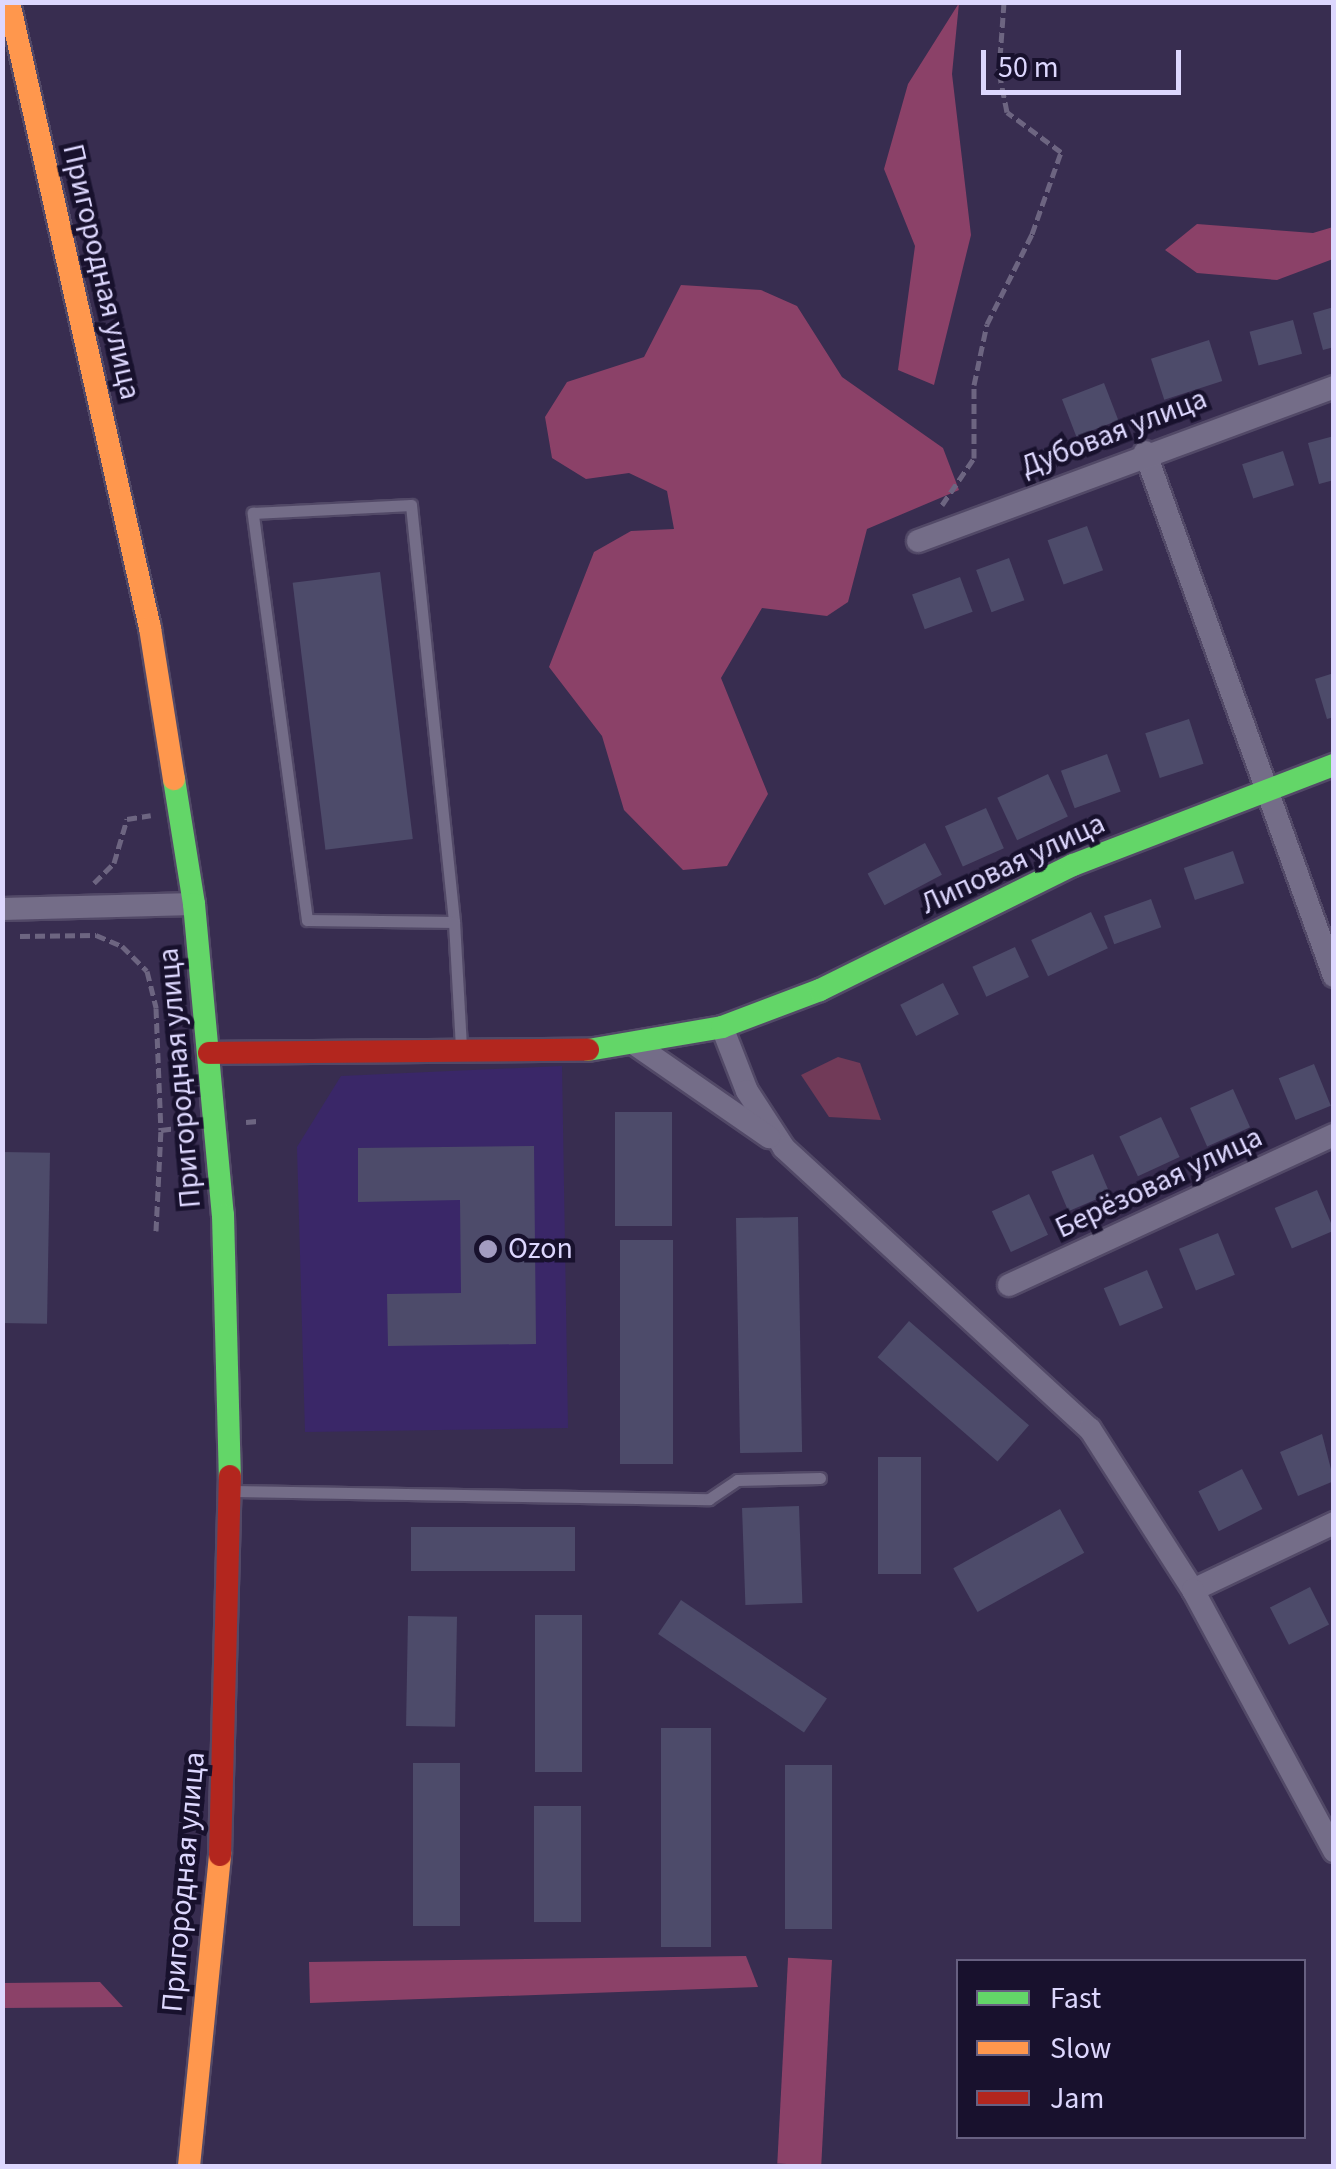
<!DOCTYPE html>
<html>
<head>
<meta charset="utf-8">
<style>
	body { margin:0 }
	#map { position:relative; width:1336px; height:2169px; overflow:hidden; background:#382d50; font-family:"Source Sans 3",sans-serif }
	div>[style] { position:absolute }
	.built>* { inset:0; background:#3a2768 }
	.green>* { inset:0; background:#713a58 }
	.forest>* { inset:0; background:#8b4168; transform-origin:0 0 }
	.building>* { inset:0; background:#4d4b6a; transform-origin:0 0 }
	.path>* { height:5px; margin-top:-2.5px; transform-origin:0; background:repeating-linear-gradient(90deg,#6d6581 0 10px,transparent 0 15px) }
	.roads { filter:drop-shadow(2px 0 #524967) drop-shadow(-2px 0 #524967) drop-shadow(0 2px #524967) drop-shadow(0 -2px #524967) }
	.lane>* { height:11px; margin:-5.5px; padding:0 5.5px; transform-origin:5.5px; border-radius:5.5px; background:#746d88 }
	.street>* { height:22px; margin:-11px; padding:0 11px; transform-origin:11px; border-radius:11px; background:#746d88 }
	.fast>* { height:22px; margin:-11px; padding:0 11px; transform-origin:11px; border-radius:11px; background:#63d668 }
	.slow>* { height:22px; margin:-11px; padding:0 11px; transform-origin:11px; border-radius:11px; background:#ff974d }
	.jam>* { height:22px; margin:-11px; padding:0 11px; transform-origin:11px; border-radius:11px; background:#b3261e }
	.dots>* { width:28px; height:28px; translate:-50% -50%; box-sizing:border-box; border:5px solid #18112d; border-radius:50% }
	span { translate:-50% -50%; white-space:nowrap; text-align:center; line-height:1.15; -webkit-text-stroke:9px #18112d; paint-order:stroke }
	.street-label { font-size:30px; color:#ddd7fe }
	.poi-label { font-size:30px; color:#ddd7fe }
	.left { translate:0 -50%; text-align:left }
	.frame { position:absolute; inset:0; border:5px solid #ddd7fe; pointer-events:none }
	.legend { position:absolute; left:956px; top:1959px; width:350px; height:180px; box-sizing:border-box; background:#18112d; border:2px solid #676081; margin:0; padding:12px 18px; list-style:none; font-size:30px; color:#ddd7fe }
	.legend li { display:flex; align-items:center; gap:20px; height:50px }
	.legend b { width:50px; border:2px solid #676081 }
	.scale { position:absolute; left:981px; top:50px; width:200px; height:45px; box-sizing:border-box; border:5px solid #ddd7fe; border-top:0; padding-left:12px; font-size:30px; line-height:35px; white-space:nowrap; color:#ddd7fe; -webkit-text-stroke:8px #18112d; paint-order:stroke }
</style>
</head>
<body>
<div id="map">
	<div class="built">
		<div style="clip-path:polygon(562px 1066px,568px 1428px,305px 1432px,297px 1147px,341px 1076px)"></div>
	</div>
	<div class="green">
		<div style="clip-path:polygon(838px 1057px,860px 1063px,881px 1120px,829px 1117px,801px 1075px)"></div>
	</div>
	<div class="forest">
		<div style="clip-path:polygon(959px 3px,952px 74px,971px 235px,934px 385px,898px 370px,915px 246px,884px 169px,908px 84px)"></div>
		<div style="clip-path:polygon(1197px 224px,1313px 233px,1333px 227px,1333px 259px,1277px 280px,1197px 273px,1165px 250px)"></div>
		<div style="clip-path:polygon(681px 285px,761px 290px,797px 306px,842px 377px,943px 448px,959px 490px,867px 529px,848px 602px,827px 616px,762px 608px,721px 678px,768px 794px,727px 866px,683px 870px,624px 810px,602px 736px,549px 667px,594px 552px,631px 531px,674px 529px,667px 491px,629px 473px,586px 479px,552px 458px,545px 417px,567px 382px,644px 357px)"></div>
		<div style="clip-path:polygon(746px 1956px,758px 1987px,310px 2003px,309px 1962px)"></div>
		<div style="left:832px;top:1960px;width:206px;height:44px;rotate:93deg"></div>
		<div style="clip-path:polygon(100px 1982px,123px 2007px,3px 2008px,3px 1983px)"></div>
	</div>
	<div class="building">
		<div style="clip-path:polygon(1334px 307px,1334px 347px,1323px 350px,1313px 313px)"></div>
		<div style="left:1293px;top:320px;width:35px;height:45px;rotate:75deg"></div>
		<div style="left:1209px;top:340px;width:43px;height:61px;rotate:72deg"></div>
		<div style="left:1104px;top:383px;width:40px;height:45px;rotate:69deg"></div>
		<div style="clip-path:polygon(1334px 436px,1334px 480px,1319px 484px,1308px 443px)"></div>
		<div style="left:1283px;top:451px;width:36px;height:43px;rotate:72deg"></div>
		<div style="left:1087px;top:526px;width:47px;height:42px;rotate:70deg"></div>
		<div style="left:1009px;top:558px;width:45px;height:35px;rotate:70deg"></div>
		<div style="left:380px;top:572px;width:269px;height:88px;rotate:83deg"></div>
		<div style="left:960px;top:577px;width:37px;height:51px;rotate:70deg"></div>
		<div style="clip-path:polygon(1334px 673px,1334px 717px,1327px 719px,1315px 679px)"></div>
		<div style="left:1189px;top:719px;width:47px;height:46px;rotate:72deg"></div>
		<div style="left:1107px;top:754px;width:40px;height:49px;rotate:70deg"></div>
		<div style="left:1048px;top:774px;width:47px;height:56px;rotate:65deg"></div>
		<div style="left:986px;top:808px;width:44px;height:45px;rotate:66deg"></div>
		<div style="left:925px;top:843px;width:36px;height:65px;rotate:62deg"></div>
		<div style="left:1233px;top:851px;width:34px;height:52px;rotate:71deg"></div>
		<div style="left:1151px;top:899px;width:30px;height:50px;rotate:70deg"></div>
		<div style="left:1091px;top:912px;width:40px;height:66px;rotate:65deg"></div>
		<div style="left:1015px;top:947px;width:33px;height:47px;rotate:65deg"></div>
		<div style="left:943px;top:983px;width:35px;height:48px;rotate:63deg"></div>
		<div style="left:1314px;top:1064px;width:45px;height:38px;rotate:68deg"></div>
		<div style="left:1233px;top:1089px;width:42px;height:47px;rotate:66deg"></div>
		<div style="left:615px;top:1112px;width:57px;height:114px"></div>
		<div style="left:1161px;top:1117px;width:44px;height:46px;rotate:65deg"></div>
		<div style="clip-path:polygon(534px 1146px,536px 1344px,388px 1346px,387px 1294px,461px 1293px,460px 1200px,358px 1202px,358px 1148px)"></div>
		<div style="left:2px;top:1152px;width:48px;height:171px;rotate:1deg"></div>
		<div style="left:1093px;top:1154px;width:43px;height:45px;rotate:67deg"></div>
		<div style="left:1317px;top:1190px;width:44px;height:46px;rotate:67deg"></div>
		<div style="left:1029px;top:1194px;width:45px;height:41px;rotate:65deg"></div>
		<div style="left:798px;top:1217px;width:235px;height:62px;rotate:89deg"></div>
		<div style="left:1218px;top:1233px;width:45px;height:42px;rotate:68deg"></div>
		<div style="left:620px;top:1240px;width:53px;height:224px"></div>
		<div style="left:1147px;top:1270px;width:41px;height:47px;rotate:67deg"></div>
		<div style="left:909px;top:1321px;width:159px;height:48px;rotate:41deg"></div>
		<div style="clip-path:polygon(1322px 1434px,1334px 1481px,1298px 1496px,1280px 1452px)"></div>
		<div style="left:921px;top:1457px;width:117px;height:43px;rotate:90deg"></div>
		<div style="left:1242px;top:1469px;width:45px;height:49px;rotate:63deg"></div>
		<div style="left:799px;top:1506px;width:97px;height:57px;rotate:88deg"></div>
		<div style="left:1060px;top:1509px;width:50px;height:122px;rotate:61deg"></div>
		<div style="left:411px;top:1527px;width:164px;height:44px"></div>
		<div style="left:1310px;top:1587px;width:42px;height:45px;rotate:63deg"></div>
		<div style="left:681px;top:1600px;width:176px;height:41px;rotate:34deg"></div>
		<div style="left:535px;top:1615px;width:47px;height:157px"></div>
		<div style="left:408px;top:1616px;width:49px;height:110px;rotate:1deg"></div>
		<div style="left:661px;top:1728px;width:50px;height:219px"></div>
		<div style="left:413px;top:1763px;width:47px;height:163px"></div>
		<div style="left:785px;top:1765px;width:47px;height:164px"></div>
		<div style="left:581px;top:1806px;width:116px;height:47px;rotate:90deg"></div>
	</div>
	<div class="path">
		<div style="left:942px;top:505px;width:57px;rotate:-55.8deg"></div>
		<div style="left:974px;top:458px;width:73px;rotate:-90deg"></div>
		<div style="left:974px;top:385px;width:62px;rotate:-78deg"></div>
		<div style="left:987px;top:324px;width:101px;rotate:-63.4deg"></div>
		<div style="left:1032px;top:234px;width:87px;rotate:-70.5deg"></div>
		<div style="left:1061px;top:152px;width:67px;rotate:-143.5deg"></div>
		<div style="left:1007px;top:112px;width:41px;rotate:-101.3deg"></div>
		<div style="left:999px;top:72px;width:70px;rotate:-85.9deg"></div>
		<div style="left:94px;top:883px;width:28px;rotate:-45deg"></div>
		<div style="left:114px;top:863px;width:46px;rotate:-73.5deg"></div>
		<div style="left:127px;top:819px;width:24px;rotate:-9deg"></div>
		<div style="left:20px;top:936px;width:76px;rotate:-0.8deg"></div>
		<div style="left:96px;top:935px;width:28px;rotate:23deg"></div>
		<div style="left:122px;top:946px;width:35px;rotate:45deg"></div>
		<div style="left:147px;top:971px;width:38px;rotate:76deg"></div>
		<div style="left:156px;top:1008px;width:122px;rotate:87.7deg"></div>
		<div style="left:161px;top:1130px;width:24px;rotate:-7deg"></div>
		<div style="left:246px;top:1122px;width:12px;rotate:-5deg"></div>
		<div style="left:156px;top:1231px;width:101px;rotate:-87.2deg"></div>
	</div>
	<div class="roads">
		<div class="lane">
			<div style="left:411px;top:505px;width:419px;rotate:84.1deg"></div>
			<div style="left:454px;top:922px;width:147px;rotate:-179.2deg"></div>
			<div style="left:307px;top:920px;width:411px;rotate:-97.6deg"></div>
			<div style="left:253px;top:513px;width:158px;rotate:-2.9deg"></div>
			<div style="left:454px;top:922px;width:126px;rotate:86.8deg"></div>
			<div style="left:234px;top:1491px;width:475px;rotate:1deg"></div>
			<div style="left:709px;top:1499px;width:34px;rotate:-34deg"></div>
			<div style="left:737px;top:1480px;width:83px;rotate:-1.4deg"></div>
		</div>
		<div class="street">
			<div style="left:1145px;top:452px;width:557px;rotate:70.17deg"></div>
			<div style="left:918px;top:541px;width:444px;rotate:-20.3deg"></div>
			<div style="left:2px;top:909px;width:192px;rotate:-1.5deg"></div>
			<div style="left:722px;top:1027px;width:69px;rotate:68.7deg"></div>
			<div style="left:747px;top:1091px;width:68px;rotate:57deg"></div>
			<div style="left:784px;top:1148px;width:415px;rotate:42.6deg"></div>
			<div style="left:1090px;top:1429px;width:191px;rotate:57.4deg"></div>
			<div style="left:1193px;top:1590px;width:156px;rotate:-25.4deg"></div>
			<div style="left:636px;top:1045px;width:162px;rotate:34.7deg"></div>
			<div style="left:1009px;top:1285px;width:358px;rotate:-24.8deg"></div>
			<div style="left:1193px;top:1590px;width:297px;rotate:61.6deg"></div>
		</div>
		<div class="fast">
			<div style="left:174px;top:779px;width:127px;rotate:80.9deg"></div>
			<div style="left:194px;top:904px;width:312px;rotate:84.7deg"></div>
			<div style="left:223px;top:1215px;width:261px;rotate:88.5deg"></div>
			<div style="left:588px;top:1050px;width:136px;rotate:-9.7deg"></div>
			<div style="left:722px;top:1027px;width:105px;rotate:-20.7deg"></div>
			<div style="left:820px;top:990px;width:282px;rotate:-26.3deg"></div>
			<div style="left:1073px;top:865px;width:280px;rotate:-21deg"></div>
		</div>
		<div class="slow">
			<div style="left:9px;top:2px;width:642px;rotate:77.31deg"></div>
			<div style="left:150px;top:628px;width:153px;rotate:81deg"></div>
			<div style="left:189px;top:2166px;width:313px;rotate:-84.3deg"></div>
		</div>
		<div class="jam">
			<div style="left:209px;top:1053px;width:379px;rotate:-0.5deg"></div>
			<div style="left:220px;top:1855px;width:379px;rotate:-88.5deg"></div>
		</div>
	</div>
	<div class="dots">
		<div style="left:488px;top:1249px;background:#a39cc1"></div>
	</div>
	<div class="street-label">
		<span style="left:101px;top:272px;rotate:77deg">Пригородная улица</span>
		<span style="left:1114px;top:433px;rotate:-21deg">Дубовая улица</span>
		<span style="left:1013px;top:864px;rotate:-25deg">Липовая улица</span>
		<span style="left:180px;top:1078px;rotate:-95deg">Пригородная улица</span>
		<span style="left:1159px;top:1183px;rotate:-25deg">Берёзовая улица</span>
		<span style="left:184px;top:1882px;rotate:-85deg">Пригородная улица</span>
	</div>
	<div class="poi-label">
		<span class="left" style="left:508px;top:1249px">Ozon</span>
	</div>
	<div class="frame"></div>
	<ul class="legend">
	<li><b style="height:12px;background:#63d668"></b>Fast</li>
	<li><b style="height:12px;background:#ff974d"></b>Slow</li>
	<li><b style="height:12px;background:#b3261e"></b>Jam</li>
	</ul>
	<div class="scale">50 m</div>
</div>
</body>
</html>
